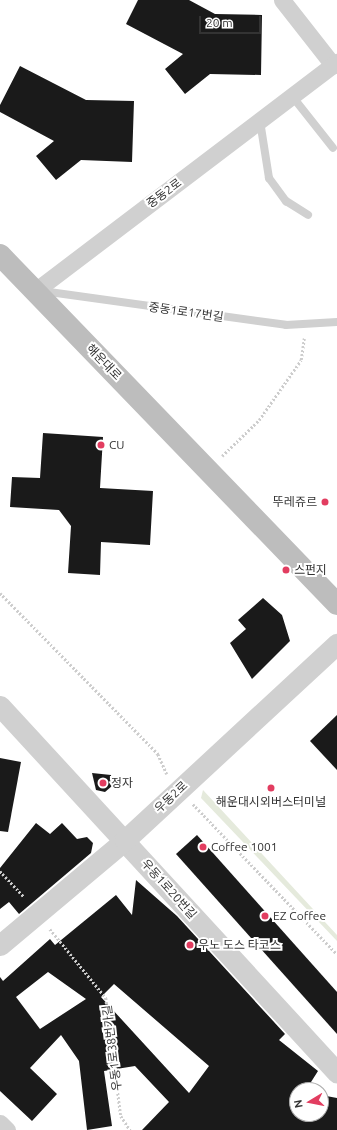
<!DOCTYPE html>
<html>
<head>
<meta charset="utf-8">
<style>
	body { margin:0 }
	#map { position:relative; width:337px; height:1130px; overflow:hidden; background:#fff; font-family:Ubuntu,"Noto Sans KR",sans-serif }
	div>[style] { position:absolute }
	.green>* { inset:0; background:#e5eadc }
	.building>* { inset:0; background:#1a1a1a }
	.path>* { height:2.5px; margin-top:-1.25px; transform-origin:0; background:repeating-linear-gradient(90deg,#cdcdcd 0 2px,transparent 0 4px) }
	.service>* { height:8px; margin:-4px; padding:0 4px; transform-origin:4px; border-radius:4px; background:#d0d0d0 }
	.minor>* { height:17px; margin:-8.5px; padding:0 8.5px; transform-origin:8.5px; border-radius:8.5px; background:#d0d0d0 }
	.tertiary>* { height:21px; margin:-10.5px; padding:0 10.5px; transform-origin:10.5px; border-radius:10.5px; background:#d0d0d0 }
	.secondary>* { height:22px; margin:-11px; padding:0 11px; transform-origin:11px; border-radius:11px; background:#bdbdbd }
	.dots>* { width:11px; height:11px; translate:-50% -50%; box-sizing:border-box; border:2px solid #fff; border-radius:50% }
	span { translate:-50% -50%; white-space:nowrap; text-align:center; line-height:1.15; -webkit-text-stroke:4px #fff; paint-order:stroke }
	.street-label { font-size:12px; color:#333 }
	.poi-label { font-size:12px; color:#333 }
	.left { translate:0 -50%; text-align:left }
	.right { translate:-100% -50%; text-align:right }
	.north { position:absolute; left:289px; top:1082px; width:40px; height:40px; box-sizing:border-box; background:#fff; border:1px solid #adadad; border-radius:50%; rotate:260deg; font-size:11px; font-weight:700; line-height:16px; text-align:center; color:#333 }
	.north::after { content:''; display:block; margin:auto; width:14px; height:18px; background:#e23d60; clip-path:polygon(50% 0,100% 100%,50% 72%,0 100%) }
	.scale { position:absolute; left:199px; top:16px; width:62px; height:18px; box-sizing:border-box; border:2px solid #333; border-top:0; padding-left:5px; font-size:12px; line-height:14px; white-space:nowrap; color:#333; -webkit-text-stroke:3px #fff; paint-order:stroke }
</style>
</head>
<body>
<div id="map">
	<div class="green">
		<div style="clip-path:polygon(203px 790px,337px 935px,337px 941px,201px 798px)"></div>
	</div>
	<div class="building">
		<div style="clip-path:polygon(138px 0,189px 0,215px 14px,262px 15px,261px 75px,210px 74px,185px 94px,165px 69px,183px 54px,126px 24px)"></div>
		<div style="clip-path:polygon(20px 66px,86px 100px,134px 101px,132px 162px,81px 160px,56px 180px,36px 156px,54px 141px,0 112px,0 105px)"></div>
		<div style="clip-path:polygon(43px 433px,103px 437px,100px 488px,153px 491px,150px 545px,101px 542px,100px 575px,68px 573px,71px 526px,59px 510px,10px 507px,12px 477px,40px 478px)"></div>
		<div style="clip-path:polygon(263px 598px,282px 615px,290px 641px,252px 679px,230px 643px,246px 629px,238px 620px)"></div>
		<div style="clip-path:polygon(337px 715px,337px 770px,310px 741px)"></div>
		<div style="clip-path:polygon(0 758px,21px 762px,8px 832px,0 831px)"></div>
		<div style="clip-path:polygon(92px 773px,111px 775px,112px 786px,105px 792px,96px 790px)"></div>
		<div style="clip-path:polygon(36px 823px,50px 834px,62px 823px,77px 839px,87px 837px,93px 843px,91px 853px,19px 914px,9px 902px,0 909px,0 868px)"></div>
		<div style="clip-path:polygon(197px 835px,337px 992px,337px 1034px,176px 854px)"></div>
		<div style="clip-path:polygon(evenodd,136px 880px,177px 916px,285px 1034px,279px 1040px,318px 1071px,306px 1090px,297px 1090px,297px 1114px,321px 1114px,321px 1095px,337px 1098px,337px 1130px,142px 1130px,169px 1102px,135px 1066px,104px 1071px,112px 1126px,87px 1130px,79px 1061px,61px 1035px,30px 1068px,57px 1094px,32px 1121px,0 1091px,0 977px,3px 981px,50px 939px,55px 945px,116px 895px,132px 915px,136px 880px,48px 972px,86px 999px,40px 1029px,16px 997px,48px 972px,136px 880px,114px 984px,209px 1066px,189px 1093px,101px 997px,114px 984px)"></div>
	</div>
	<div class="path">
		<div style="left:222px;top:456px;width:52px;rotate:-44.2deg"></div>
		<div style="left:259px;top:420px;width:73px;rotate:-55deg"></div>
		<div style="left:301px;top:360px;width:22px;rotate:-82deg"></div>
		<div style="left:0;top:593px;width:226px;rotate:45.5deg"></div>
		<div style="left:158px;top:754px;width:22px;rotate:66deg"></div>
		<div style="left:193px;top:804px;width:208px;rotate:46.2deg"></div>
		<div style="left:0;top:871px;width:35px;rotate:47deg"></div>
		<div style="left:50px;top:929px;width:89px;rotate:50.9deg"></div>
		<div style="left:106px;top:998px;width:119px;rotate:82.8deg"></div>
		<div style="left:121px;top:1116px;width:17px;rotate:57deg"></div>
	</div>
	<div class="service">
		<div style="left:292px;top:96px;width:66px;rotate:51.7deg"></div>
		<div style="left:260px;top:121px;width:58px;rotate:81deg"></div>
		<div style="left:269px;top:178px;width:29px;rotate:54deg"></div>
		<div style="left:286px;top:201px;width:26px;rotate:32deg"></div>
		<div style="left:42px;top:291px;width:246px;rotate:7.9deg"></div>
		<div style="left:286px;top:325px;width:51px;rotate:-3.4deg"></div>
	</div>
	<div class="minor">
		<div style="left:282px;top:0;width:83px;rotate:51.9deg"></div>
		<div style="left:35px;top:291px;width:379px;rotate:-37.2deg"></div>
		<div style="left:0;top:1123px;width:10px;rotate:45deg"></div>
	</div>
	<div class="tertiary">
		<div style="left:0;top:706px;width:498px;rotate:47.4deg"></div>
		<div style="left:0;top:945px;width:163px;rotate:-40deg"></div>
		<div style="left:125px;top:840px;width:289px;rotate:-42.8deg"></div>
	</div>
	<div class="secondary">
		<div style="left:0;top:255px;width:485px;rotate:46deg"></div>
	</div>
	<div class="dots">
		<div style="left:101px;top:445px;background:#e23d60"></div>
		<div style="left:325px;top:502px;background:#e23d60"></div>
		<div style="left:286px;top:570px;background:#e23d60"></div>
		<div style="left:103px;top:783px;background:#e23d60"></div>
		<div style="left:271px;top:788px;background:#e23d60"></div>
		<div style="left:203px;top:847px;background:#e23d60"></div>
		<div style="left:265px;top:916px;background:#e23d60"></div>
		<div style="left:190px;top:945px;background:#e23d60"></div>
	</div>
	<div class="street-label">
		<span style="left:164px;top:193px;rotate:-37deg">중동2로</span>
		<span style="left:186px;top:312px;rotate:8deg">중동1로17번길</span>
		<span style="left:104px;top:362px;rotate:46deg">해운대로</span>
		<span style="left:171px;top:797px;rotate:-43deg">우동2로</span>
		<span style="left:169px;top:889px;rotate:48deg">우동1로20번길</span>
		<span style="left:112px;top:1048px;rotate:-97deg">우동1로38번가길</span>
	</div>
	<div class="poi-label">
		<span class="left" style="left:109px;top:445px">CU</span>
		<span class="right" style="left:317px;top:502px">뚜레쥬르</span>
		<span class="left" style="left:294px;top:570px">스펀지</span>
		<span class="left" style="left:111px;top:783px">정자</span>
		<span style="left:271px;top:802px">해운대시외버스터미널</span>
		<span class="left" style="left:211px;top:847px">Coffee 1001</span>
		<span class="left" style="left:273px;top:916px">EZ Coffee</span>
		<span class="left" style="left:198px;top:945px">우노 도스 타코스</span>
	</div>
	<div class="north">N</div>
	<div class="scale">20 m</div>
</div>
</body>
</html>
